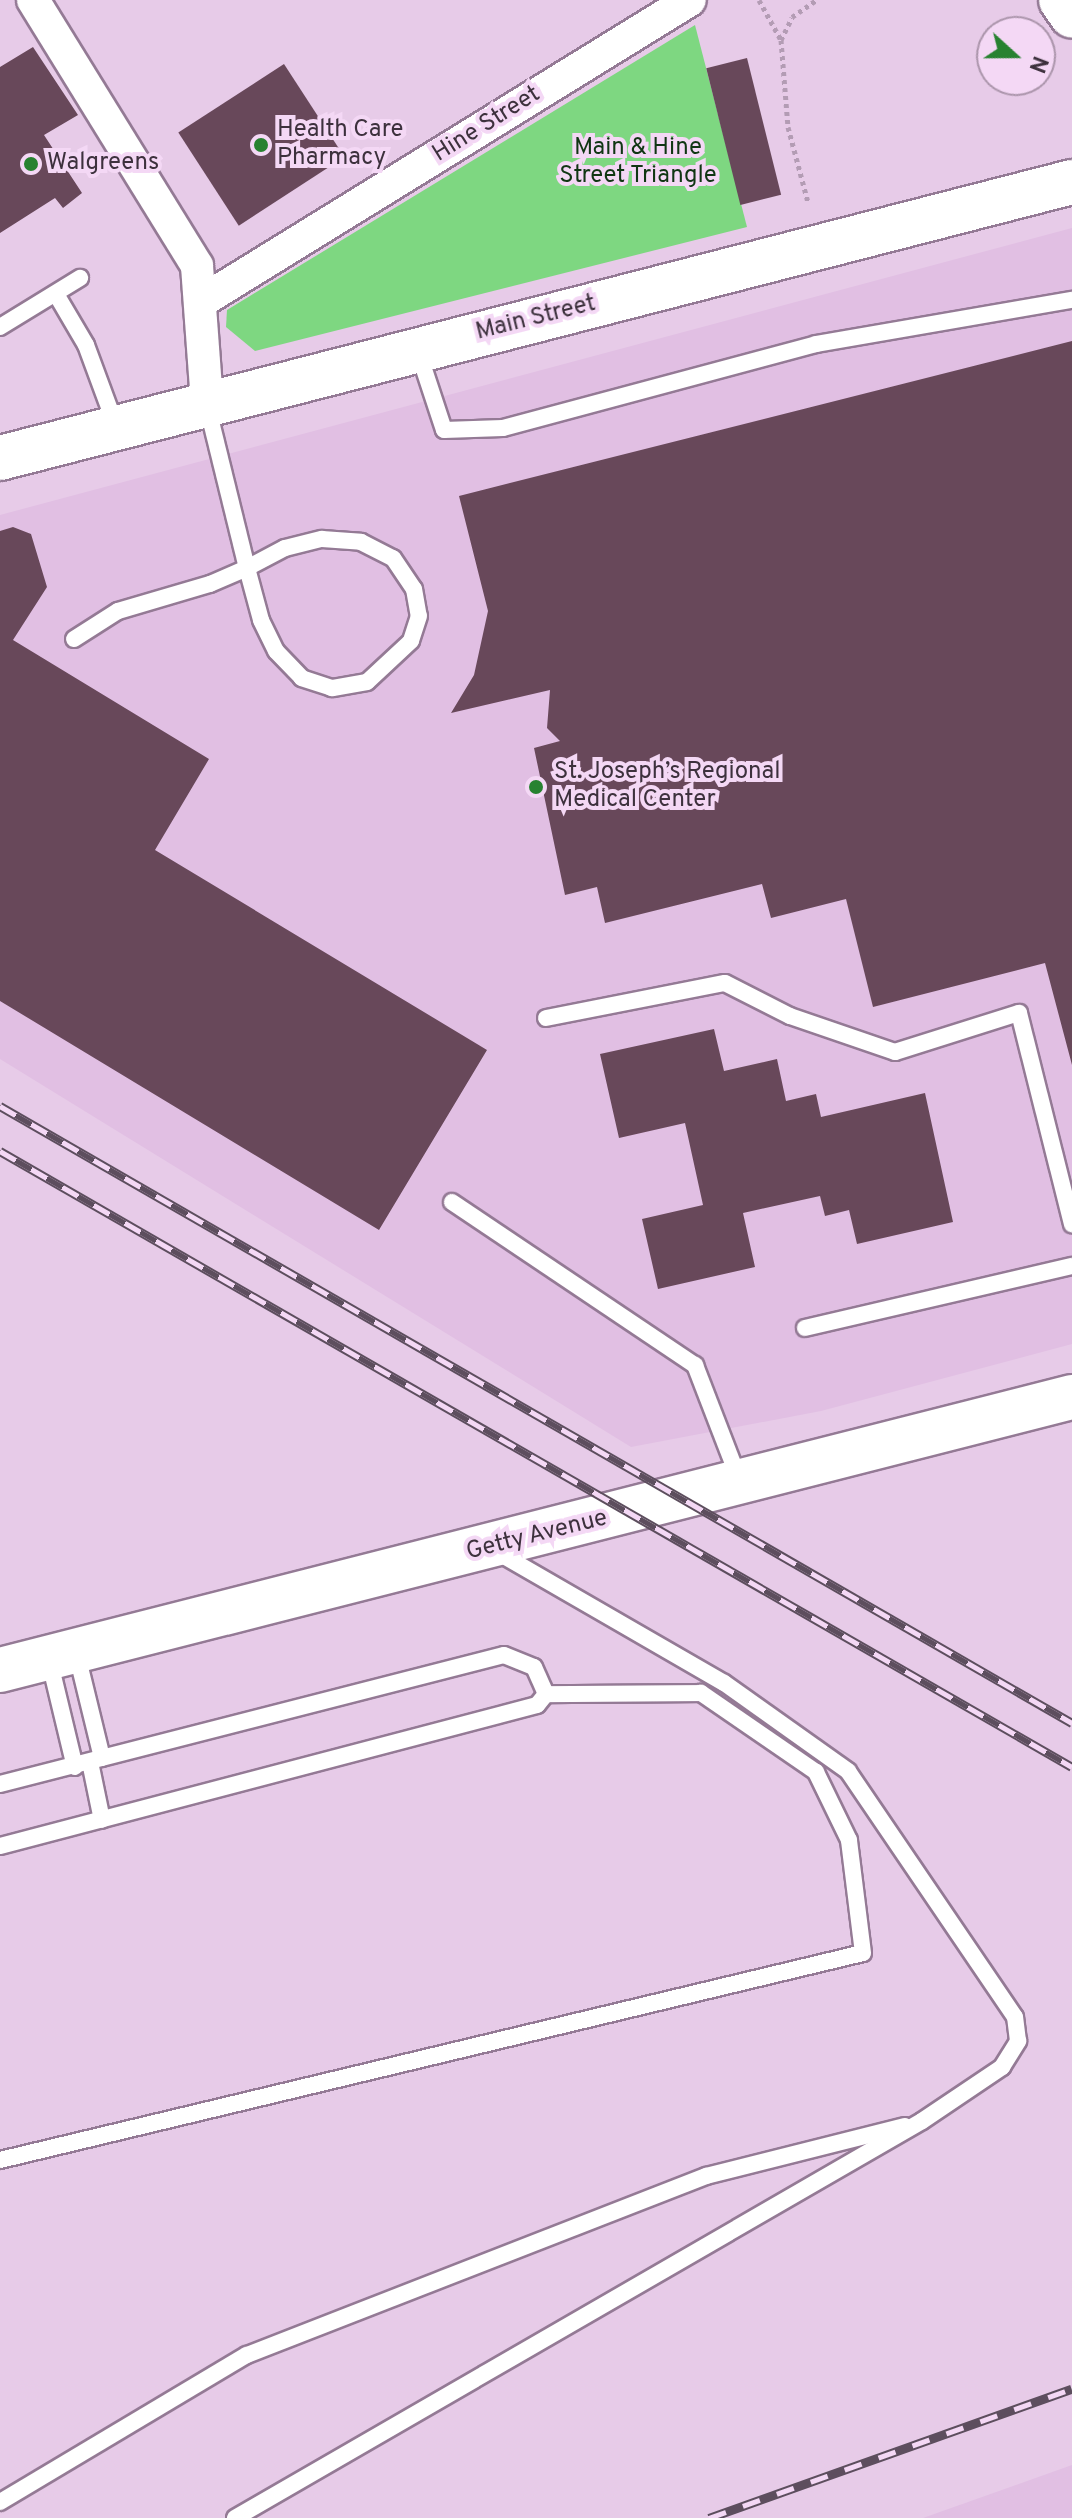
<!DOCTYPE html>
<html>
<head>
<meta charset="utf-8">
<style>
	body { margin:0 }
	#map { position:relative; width:1072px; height:2518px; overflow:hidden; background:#e7cbe8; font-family:Overpass,sans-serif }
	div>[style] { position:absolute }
	.built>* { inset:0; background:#e1bfe3 }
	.green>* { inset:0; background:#7ed781 }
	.building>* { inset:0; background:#68485a; transform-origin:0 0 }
	.path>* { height:5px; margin-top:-2.5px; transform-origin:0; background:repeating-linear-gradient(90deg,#b39cb4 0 4px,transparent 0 8px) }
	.roads { filter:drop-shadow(2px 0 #947a95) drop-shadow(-2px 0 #947a95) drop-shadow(0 2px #947a95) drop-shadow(0 -2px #947a95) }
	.lane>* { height:16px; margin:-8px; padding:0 8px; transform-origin:8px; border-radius:8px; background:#fff }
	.street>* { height:32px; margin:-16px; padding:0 16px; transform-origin:16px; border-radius:16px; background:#fff }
	.secondary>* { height:44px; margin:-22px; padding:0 22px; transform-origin:22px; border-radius:22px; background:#fff }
	.primary>* { height:44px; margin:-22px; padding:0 22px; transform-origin:22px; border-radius:22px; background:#fff }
	.rail>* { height:9px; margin-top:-4.5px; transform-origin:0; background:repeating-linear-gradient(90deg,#f4d8f5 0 18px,#5d4e5e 0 36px); box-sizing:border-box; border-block:2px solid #5d4e5e }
	.dots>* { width:22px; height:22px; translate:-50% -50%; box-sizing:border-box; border:4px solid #f4d8f5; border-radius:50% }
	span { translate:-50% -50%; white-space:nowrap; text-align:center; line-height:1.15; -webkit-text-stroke:8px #f4d8f5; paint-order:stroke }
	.street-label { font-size:24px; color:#3d313d }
	.poi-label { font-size:24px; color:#3d313d }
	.left { translate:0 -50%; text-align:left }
	.park-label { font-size:24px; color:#103613 }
	.north { position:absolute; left:976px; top:16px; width:80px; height:80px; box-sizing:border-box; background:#f4d8f5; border:2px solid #ab95ab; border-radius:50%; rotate:111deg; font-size:22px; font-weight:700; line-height:32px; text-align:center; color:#3d313d }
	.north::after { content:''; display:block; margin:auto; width:28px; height:36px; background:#288231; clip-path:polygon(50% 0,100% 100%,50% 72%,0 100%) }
</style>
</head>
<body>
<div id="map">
	<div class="built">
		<div style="clip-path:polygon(1072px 228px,1072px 1344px,821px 1411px,631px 1447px,0 1059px,0 515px)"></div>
		<div style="clip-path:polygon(1072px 2465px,1072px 2518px,923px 2518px)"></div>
	</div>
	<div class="green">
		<div style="clip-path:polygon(695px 25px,747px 227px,255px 351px,226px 327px,227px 310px)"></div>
	</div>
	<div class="building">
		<div style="clip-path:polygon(33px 47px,78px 115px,44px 135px,82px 193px,63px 208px,55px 198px,0 233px,0 67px)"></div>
		<div style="left:747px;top:58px;width:141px;height:42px;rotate:76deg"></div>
		<div style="left:284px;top:64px;width:111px;height:126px;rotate:57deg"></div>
		<div style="clip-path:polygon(1072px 341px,1072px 1065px,1045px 963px,873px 1007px,846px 899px,771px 918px,762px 884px,605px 923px,597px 887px,565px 895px,534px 748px,560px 741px,547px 728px,550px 690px,451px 713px,474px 675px,488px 611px,459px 496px)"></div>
		<div style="clip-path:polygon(13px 527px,31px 534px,47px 587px,13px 640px,209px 759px,155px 850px,487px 1050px,379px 1230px,0 1001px,0 531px)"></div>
		<div style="clip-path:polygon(714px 1029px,724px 1071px,777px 1059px,786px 1101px,816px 1094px,821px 1117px,925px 1093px,953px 1222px,857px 1244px,849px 1210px,825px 1216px,820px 1196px,743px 1213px,755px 1267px,658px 1289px,642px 1219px,703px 1205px,685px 1123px,619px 1138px,600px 1054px)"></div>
	</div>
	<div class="path">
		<div style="left:759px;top:0;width:46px;rotate:61.2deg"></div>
		<div style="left:781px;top:40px;width:87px;rotate:85.4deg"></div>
		<div style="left:788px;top:127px;width:78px;rotate:75.1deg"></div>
		<div style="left:781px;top:40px;width:25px;rotate:-64deg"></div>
		<div style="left:792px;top:17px;width:29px;rotate:-35deg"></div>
	</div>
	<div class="roads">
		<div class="lane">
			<div style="left:56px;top:294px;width:59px;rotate:59.5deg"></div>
			<div style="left:86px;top:345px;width:86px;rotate:69.7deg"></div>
			<div style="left:0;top:327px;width:94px;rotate:-31.5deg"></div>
			<div style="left:418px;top:351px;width:83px;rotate:71.8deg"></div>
			<div style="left:444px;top:430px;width:59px;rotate:-1.9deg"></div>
			<div style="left:503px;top:428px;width:324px;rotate:-15deg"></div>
			<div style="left:816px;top:344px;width:260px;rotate:-9.8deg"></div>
			<div style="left:74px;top:639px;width:52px;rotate:-32.5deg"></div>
			<div style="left:118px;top:611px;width:96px;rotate:-16.4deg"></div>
			<div style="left:210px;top:584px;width:40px;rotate:-23.4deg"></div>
			<div style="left:247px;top:568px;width:43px;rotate:-27.8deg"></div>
			<div style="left:285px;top:548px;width:38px;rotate:-14deg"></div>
			<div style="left:322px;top:539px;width:39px;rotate:4deg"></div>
			<div style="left:361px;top:542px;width:36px;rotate:27deg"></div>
			<div style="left:393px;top:558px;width:37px;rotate:56deg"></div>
			<div style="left:414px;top:589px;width:27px;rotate:80deg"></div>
			<div style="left:419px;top:616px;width:26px;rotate:108deg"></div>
			<div style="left:411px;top:641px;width:60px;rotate:137deg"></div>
			<div style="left:367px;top:682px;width:36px;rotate:170deg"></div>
			<div style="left:332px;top:688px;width:32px;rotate:-162deg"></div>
			<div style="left:302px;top:678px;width:37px;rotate:-134deg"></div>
			<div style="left:276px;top:651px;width:34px;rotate:-116deg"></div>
			<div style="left:261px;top:620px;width:54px;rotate:-105.1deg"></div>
			<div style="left:247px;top:568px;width:168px;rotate:-103.8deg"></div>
			<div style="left:546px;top:1018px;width:182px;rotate:-11.1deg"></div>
			<div style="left:725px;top:983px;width:73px;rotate:26.9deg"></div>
			<div style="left:790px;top:1016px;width:111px;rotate:18.9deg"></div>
			<div style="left:895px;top:1052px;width:130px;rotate:-17.5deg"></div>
			<div style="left:1019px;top:1013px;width:218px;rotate:75.9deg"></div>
			<div style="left:452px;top:1202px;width:293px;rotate:33.9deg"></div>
			<div style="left:695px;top:1365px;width:122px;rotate:68.9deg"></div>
			<div style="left:805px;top:1328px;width:274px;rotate:-13.1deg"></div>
			<div style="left:76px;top:1651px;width:110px;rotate:76.3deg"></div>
			<div style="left:49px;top:1659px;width:111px;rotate:76.5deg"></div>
			<div style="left:90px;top:1762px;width:59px;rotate:78.3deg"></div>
			<div style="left:0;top:1784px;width:520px;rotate:-14.36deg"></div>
			<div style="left:504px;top:1655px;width:32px;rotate:22deg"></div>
			<div style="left:534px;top:1667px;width:30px;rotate:66deg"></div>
			<div style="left:546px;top:1694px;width:14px;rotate:129deg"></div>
			<div style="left:537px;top:1705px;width:555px;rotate:165.29deg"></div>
			<div style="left:0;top:2160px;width:887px;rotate:-13.49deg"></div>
			<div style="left:863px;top:1953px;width:114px;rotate:-97.1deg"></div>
			<div style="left:849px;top:1840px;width:76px;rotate:-115.9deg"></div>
			<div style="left:816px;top:1772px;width:140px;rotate:-145.5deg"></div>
			<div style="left:701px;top:1693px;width:155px;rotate:179.6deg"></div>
			<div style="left:0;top:2502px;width:287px;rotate:-30.8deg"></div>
			<div style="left:247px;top:2355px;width:493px;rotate:-21.3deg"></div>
			<div style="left:706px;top:2176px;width:205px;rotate:-14.1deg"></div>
			<div style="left:235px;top:2518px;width:793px;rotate:-30.02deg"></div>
			<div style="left:922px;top:2121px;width:97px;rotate:-34deg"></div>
			<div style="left:1002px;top:2067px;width:31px;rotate:-58deg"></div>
			<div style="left:1018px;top:2041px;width:24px;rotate:-97deg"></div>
			<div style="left:1015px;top:2017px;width:297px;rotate:-124.2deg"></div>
			<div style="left:848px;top:1771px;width:152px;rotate:-144.6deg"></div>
			<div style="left:724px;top:1683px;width:262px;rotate:-150deg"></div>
		</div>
		<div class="street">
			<div style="left:33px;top:0;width:312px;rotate:58.3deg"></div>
			<div style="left:197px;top:266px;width:137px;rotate:85.8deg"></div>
			<div style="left:202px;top:301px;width:573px;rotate:-31.67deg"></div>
		</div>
		<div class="secondary">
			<div style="left:0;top:1670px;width:1106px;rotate:-14.29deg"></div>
		</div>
		<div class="primary">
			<div style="left:1061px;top:0;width:19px;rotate:55deg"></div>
			<div style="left:0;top:458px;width:1107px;rotate:-14.44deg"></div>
		</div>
	</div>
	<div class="rail">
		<div style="left:0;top:1106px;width:1237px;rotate:29.92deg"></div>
		<div style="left:0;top:1151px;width:1236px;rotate:29.88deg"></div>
		<div style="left:709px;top:2518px;width:385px;rotate:-19.6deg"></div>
	</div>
	<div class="dots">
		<div style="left:261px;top:145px;background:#288231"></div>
		<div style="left:31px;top:164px;background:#288231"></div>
		<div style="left:536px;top:787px;background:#288231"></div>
	</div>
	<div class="street-label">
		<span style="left:487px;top:125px;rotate:-32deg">Hine Street</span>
		<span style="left:536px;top:319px;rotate:-14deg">Main Street</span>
		<span style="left:537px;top:1536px;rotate:-14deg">Getty Avenue</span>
	</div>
	<div class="poi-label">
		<span class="left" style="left:277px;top:145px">Health Care<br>Pharmacy</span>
		<span class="left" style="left:47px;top:164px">Walgreens</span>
		<span class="left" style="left:554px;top:787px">St. Joseph’s Regional<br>Medical Center</span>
	</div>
	<div class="park-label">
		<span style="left:638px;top:163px">Main &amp; Hine<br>Street Triangle</span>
	</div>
	<div class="north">N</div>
</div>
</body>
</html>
